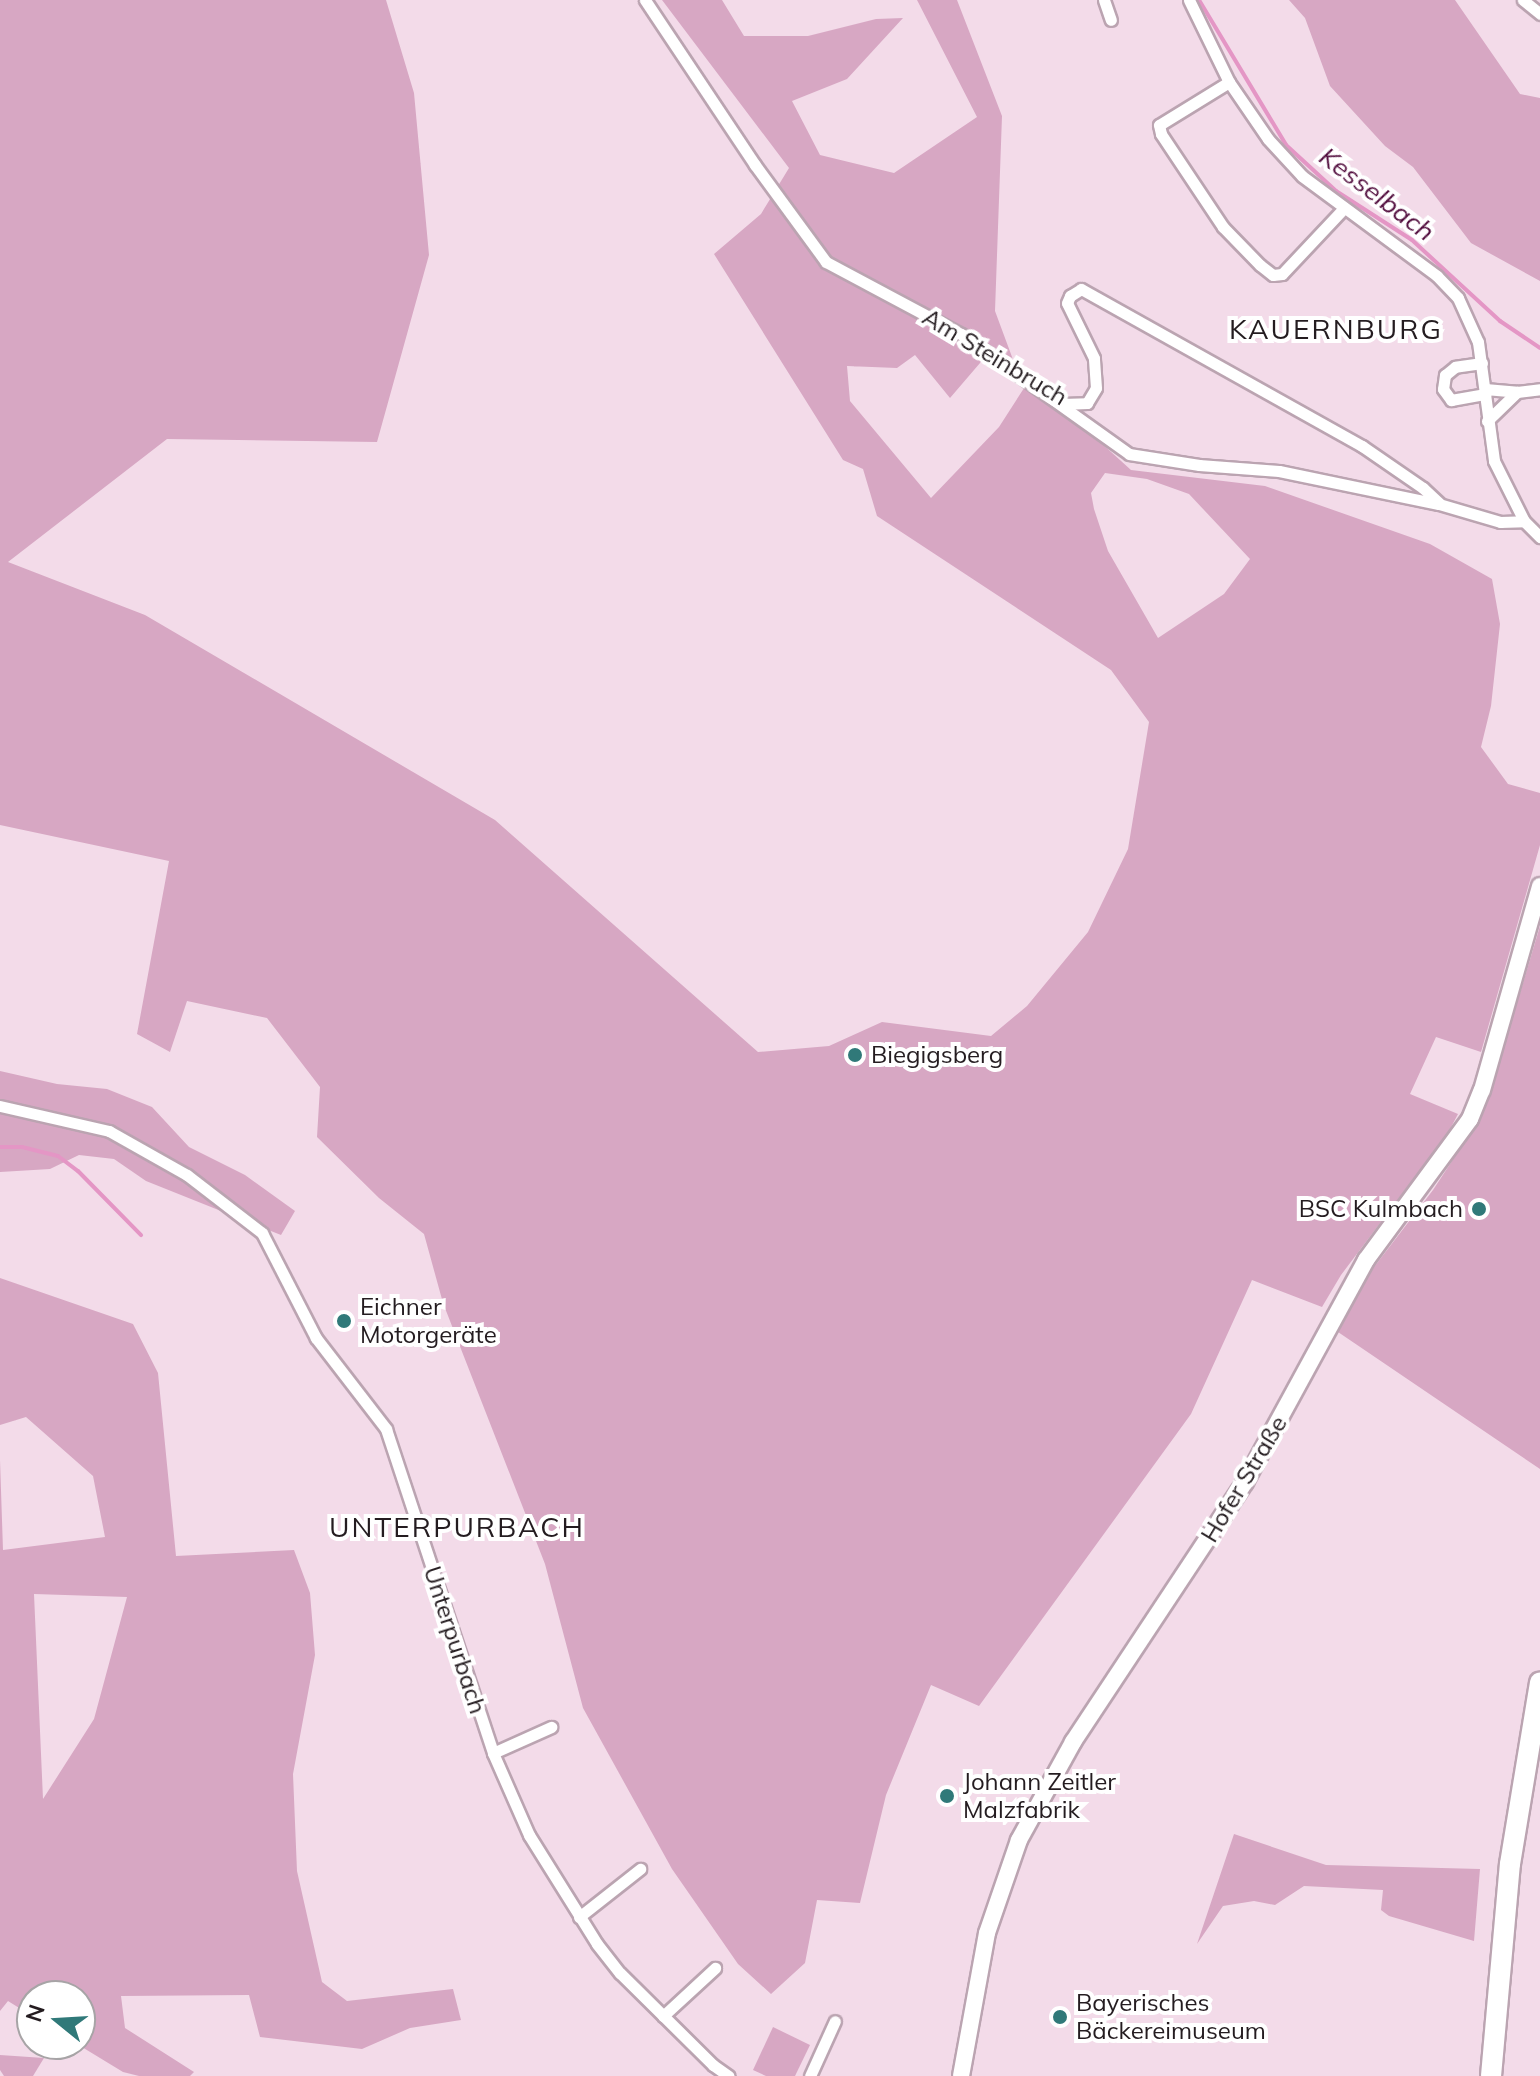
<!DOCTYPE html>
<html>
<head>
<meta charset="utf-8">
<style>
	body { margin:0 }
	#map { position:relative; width:1540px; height:2076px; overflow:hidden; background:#f3dbe9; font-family:Mulish,sans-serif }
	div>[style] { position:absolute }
	.green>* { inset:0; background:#d7a7c3 }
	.stream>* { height:4px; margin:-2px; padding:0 2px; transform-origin:2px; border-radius:2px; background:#e496c5 }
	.roads { filter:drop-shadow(2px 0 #bba4b1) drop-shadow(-2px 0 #bba4b1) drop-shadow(0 2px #bba4b1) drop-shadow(0 -2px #bba4b1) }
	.street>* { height:11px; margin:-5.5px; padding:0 5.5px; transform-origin:5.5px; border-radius:5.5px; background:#fff }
	.secondary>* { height:16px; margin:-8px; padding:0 8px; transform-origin:8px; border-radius:8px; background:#fff }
	.highway>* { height:20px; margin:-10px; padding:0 10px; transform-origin:10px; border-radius:10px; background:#fff }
	.dots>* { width:22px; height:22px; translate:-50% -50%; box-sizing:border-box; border:4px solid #fff; border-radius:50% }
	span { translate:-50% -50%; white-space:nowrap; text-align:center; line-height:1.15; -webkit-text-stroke:8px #fff; paint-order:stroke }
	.street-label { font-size:24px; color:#241c20 }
	.poi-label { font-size:24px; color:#241c20 }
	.left { translate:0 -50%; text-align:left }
	.right { translate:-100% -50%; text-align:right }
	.water-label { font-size:26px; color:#510c3d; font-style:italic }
	.quarter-label { font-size:28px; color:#241c20; letter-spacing:2px }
	.north { position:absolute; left:16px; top:1980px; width:80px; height:80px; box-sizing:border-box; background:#fff; border:2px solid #a7a4a6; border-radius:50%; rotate:288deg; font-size:22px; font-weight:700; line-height:32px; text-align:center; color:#241c20 }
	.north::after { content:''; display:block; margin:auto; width:28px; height:36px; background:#307979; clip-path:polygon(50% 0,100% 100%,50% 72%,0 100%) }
</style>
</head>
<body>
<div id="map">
	<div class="green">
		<div style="clip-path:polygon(evenodd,0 0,386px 0,414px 93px,429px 255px,377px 442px,167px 439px,8px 562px,145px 615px,495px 820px,758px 1052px,829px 1046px,882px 1022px,991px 1036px,1027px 1006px,1088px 932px,1128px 849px,1149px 722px,1111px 670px,877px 516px,863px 469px,843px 460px,714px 254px,761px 214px,789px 168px,662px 0,722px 0,744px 36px,808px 36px,876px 19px,903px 18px,847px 79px,792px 101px,820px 155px,894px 173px,977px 117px,917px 0,957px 0,1002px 116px,995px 311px,1015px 365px,1131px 470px,1265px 486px,1430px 544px,1492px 579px,1500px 624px,1491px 706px,1481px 747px,1508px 784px,1540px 793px,1540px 845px,1481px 1052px,1436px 1037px,1410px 1094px,1458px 1114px,1448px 1133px,1341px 1275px,1322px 1307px,1252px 1280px,1191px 1414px,979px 1706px,931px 1685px,886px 1795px,860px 1903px,817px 1900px,805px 1963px,771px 1994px,738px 1964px,672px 1869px,583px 1708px,545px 1564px,443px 1303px,424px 1234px,379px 1198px,317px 1137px,320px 1087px,267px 1018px,187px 1001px,170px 1052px,137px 1034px,169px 861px,0 825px,0 0,915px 355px,950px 398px,986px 356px,1026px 385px,999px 427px,931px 498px,850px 401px,847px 366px,897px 368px,915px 355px,0 0,1105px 473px,1147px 479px,1189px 494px,1250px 559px,1224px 594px,1158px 638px,1108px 551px,1094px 509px,1091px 493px,1105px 473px)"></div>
		<div style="clip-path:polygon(1289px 0,1455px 0,1520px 94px,1540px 98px,1540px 281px,1471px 243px,1413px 167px,1385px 146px,1330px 86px,1305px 18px)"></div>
		<div style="clip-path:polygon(1540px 926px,1540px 1469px,1338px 1332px,1371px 1271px,1433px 1190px,1477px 1123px,1493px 1084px)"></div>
		<div style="clip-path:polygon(0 1071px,57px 1084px,107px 1089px,152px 1107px,189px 1147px,245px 1175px,295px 1211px,281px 1235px,146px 1181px,114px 1159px,79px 1155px,50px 1169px,0 1172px)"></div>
		<div style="clip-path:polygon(evenodd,0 1278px,133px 1324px,158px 1373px,176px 1556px,294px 1550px,310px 1593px,315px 1655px,293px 1774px,297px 1871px,322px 1982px,347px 2001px,453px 1989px,461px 2020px,410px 2028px,362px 2049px,260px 2037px,249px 1995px,121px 1996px,125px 2028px,194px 2072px,190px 2076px,139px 2076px,123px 2072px,77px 2044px,80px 1996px,32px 1996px,32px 2016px,8px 2001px,0 2011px,0 1460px,3px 1550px,105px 1537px,93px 1476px,26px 1417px,0 1425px,0 1278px,34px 1594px,127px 1597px,94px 1719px,43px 1799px,34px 1594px)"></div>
		<div style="clip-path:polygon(1234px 1834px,1326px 1865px,1480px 1869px,1474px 1941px,1389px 1916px,1381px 1910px,1383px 1890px,1304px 1886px,1275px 1905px,1254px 1901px,1223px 1906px,1197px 1944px)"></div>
		<div style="clip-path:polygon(773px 2027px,810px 2045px,795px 2076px,766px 2076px,753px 2070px)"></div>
		<div style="clip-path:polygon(0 2055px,44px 2058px,33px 2076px,4px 2076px,0 2070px)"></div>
	</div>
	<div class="stream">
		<div style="left:1199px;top:0;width:169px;rotate:59deg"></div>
		<div style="left:1286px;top:145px;width:68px;rotate:42.6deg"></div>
		<div style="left:1336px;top:191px;width:90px;rotate:32.8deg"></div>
		<div style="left:1412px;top:240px;width:120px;rotate:42.6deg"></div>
		<div style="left:1500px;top:321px;width:48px;rotate:34deg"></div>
		<div style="left:0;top:1147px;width:22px"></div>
		<div style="left:22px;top:1147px;width:37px;rotate:14deg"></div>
		<div style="left:58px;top:1156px;width:25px;rotate:37deg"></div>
		<div style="left:78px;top:1171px;width:90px;rotate:45.5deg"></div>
	</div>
	<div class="roads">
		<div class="street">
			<div style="left:645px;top:0;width:198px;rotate:56.3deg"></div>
			<div style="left:755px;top:165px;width:120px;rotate:53.8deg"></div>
			<div style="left:826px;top:262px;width:153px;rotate:28.1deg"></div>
			<div style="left:961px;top:334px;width:206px;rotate:35.5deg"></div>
			<div style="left:1129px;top:454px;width:71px;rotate:8.9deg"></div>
			<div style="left:1199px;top:465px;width:80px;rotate:4.3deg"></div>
			<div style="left:1279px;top:471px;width:163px;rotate:11.7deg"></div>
			<div style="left:1439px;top:504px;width:64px;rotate:16.4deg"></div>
			<div style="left:1500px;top:522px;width:24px;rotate:-2deg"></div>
			<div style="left:1104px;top:0;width:21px;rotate:71deg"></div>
			<div style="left:1189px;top:0;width:91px;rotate:64deg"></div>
			<div style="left:1229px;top:82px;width:69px;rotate:55.6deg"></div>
			<div style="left:1268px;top:139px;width:50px;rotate:47.4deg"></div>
			<div style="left:1302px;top:176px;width:168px;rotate:36.5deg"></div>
			<div style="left:1437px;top:276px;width:30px;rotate:46deg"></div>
			<div style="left:1458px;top:298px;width:48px;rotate:65.6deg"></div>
			<div style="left:1478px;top:342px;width:120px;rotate:82.3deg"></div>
			<div style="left:1494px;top:461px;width:67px;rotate:63.4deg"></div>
			<div style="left:1524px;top:521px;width:23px;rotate:45deg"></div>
			<div style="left:1523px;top:0;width:22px;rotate:39deg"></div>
			<div style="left:1229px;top:82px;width:82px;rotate:148.4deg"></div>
			<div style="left:1159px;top:125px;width:9px;rotate:77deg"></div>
			<div style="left:1161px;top:134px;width:112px;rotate:56.3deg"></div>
			<div style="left:1223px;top:227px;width:53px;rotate:45.8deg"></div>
			<div style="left:1260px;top:265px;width:16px;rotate:38deg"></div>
			<div style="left:1273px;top:275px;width:9px;rotate:-6deg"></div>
			<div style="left:1282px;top:274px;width:91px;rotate:-46.8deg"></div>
			<div style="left:1482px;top:363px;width:27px;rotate:172deg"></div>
			<div style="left:1455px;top:367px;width:13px;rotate:141deg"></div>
			<div style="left:1445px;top:375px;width:14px;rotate:98deg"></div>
			<div style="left:1443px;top:389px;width:14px;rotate:54deg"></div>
			<div style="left:1451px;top:400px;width:35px;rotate:-10deg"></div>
			<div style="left:1485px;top:389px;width:32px;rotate:5deg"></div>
			<div style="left:1517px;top:392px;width:23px;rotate:-7deg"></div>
			<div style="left:1062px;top:404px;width:25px;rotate:-2deg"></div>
			<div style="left:1087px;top:403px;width:17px;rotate:-59deg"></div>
			<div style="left:1096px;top:388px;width:30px;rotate:-94deg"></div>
			<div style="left:1094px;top:358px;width:61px;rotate:-116.1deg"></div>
			<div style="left:1067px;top:303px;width:8px;rotate:-67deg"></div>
			<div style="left:1070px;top:296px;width:13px;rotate:-32deg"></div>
			<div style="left:1081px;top:289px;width:322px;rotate:29.2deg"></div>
			<div style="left:1362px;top:446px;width:74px;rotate:34.5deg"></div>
			<div style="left:1423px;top:488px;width:22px;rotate:43deg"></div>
			<div style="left:1487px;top:421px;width:42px;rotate:-44deg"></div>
			<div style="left:0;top:1106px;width:112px;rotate:12.9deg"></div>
			<div style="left:109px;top:1131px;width:90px;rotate:29.4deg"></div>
			<div style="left:187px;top:1175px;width:95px;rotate:37.7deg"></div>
			<div style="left:262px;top:1233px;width:118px;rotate:62.8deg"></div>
			<div style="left:316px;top:1338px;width:115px;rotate:52.4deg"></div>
			<div style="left:386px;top:1429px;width:341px;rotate:71.7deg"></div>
			<div style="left:493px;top:1753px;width:90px;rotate:66.3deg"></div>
			<div style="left:529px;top:1835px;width:128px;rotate:58deg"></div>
			<div style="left:597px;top:1944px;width:37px;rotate:52deg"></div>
			<div style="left:620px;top:1973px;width:131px;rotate:44.7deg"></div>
			<div style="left:713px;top:2065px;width:19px;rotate:35deg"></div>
			<div style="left:493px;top:1753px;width:64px;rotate:-24.1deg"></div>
			<div style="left:579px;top:1917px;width:78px;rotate:-38.2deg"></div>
			<div style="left:663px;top:2016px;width:71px;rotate:-42.7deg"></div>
			<div style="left:810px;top:2076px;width:60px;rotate:-65.6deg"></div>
		</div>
		<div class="secondary">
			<div style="left:961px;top:2076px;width:145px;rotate:-79.7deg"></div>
			<div style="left:987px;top:1933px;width:98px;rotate:-71deg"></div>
			<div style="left:1019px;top:1840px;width:112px;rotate:-61.1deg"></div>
			<div style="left:1073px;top:1742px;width:312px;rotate:-56.5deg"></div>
			<div style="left:1245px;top:1482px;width:253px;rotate:-61.4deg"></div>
			<div style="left:1366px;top:1260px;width:175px;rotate:-53.6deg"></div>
			<div style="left:1470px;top:1119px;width:31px;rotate:-68deg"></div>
			<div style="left:1482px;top:1090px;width:212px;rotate:-74.1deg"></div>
		</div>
		<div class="highway">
			<div style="left:1491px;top:2076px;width:213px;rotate:-84.9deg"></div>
			<div style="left:1510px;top:1864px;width:184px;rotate:-80.6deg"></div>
		</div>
	</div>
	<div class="dots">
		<div style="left:855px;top:1055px;background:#307979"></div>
		<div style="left:1479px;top:1209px;background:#307979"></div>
		<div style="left:344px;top:1321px;background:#307979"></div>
		<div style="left:947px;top:1796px;background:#307979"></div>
		<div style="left:1060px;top:2017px;background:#307979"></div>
	</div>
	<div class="street-label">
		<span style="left:995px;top:357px;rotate:31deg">Am Steinbruch</span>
		<span style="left:1244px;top:1479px;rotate:-59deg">Hofer Straße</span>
		<span style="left:455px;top:1640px;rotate:72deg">Unterpurbach</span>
	</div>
	<div class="poi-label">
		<span class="left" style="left:871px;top:1055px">Biegigsberg</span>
		<span class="right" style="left:1463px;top:1209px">BSC Kulmbach</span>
		<span class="left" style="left:360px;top:1321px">Eichner<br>Motorgeräte</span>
		<span class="left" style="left:963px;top:1796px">Johann Zeitler<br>Malzfabrik</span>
		<span class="left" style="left:1076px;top:2017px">Bayerisches<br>Bäckereimuseum</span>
	</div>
	<div class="water-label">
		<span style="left:1377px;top:194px;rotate:37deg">Kesselbach</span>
	</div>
	<div class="quarter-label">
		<span style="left:1336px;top:329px">KAUERNBURG</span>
		<span style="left:457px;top:1527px">UNTERPURBACH</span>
	</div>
	<div class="north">N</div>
</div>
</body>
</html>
